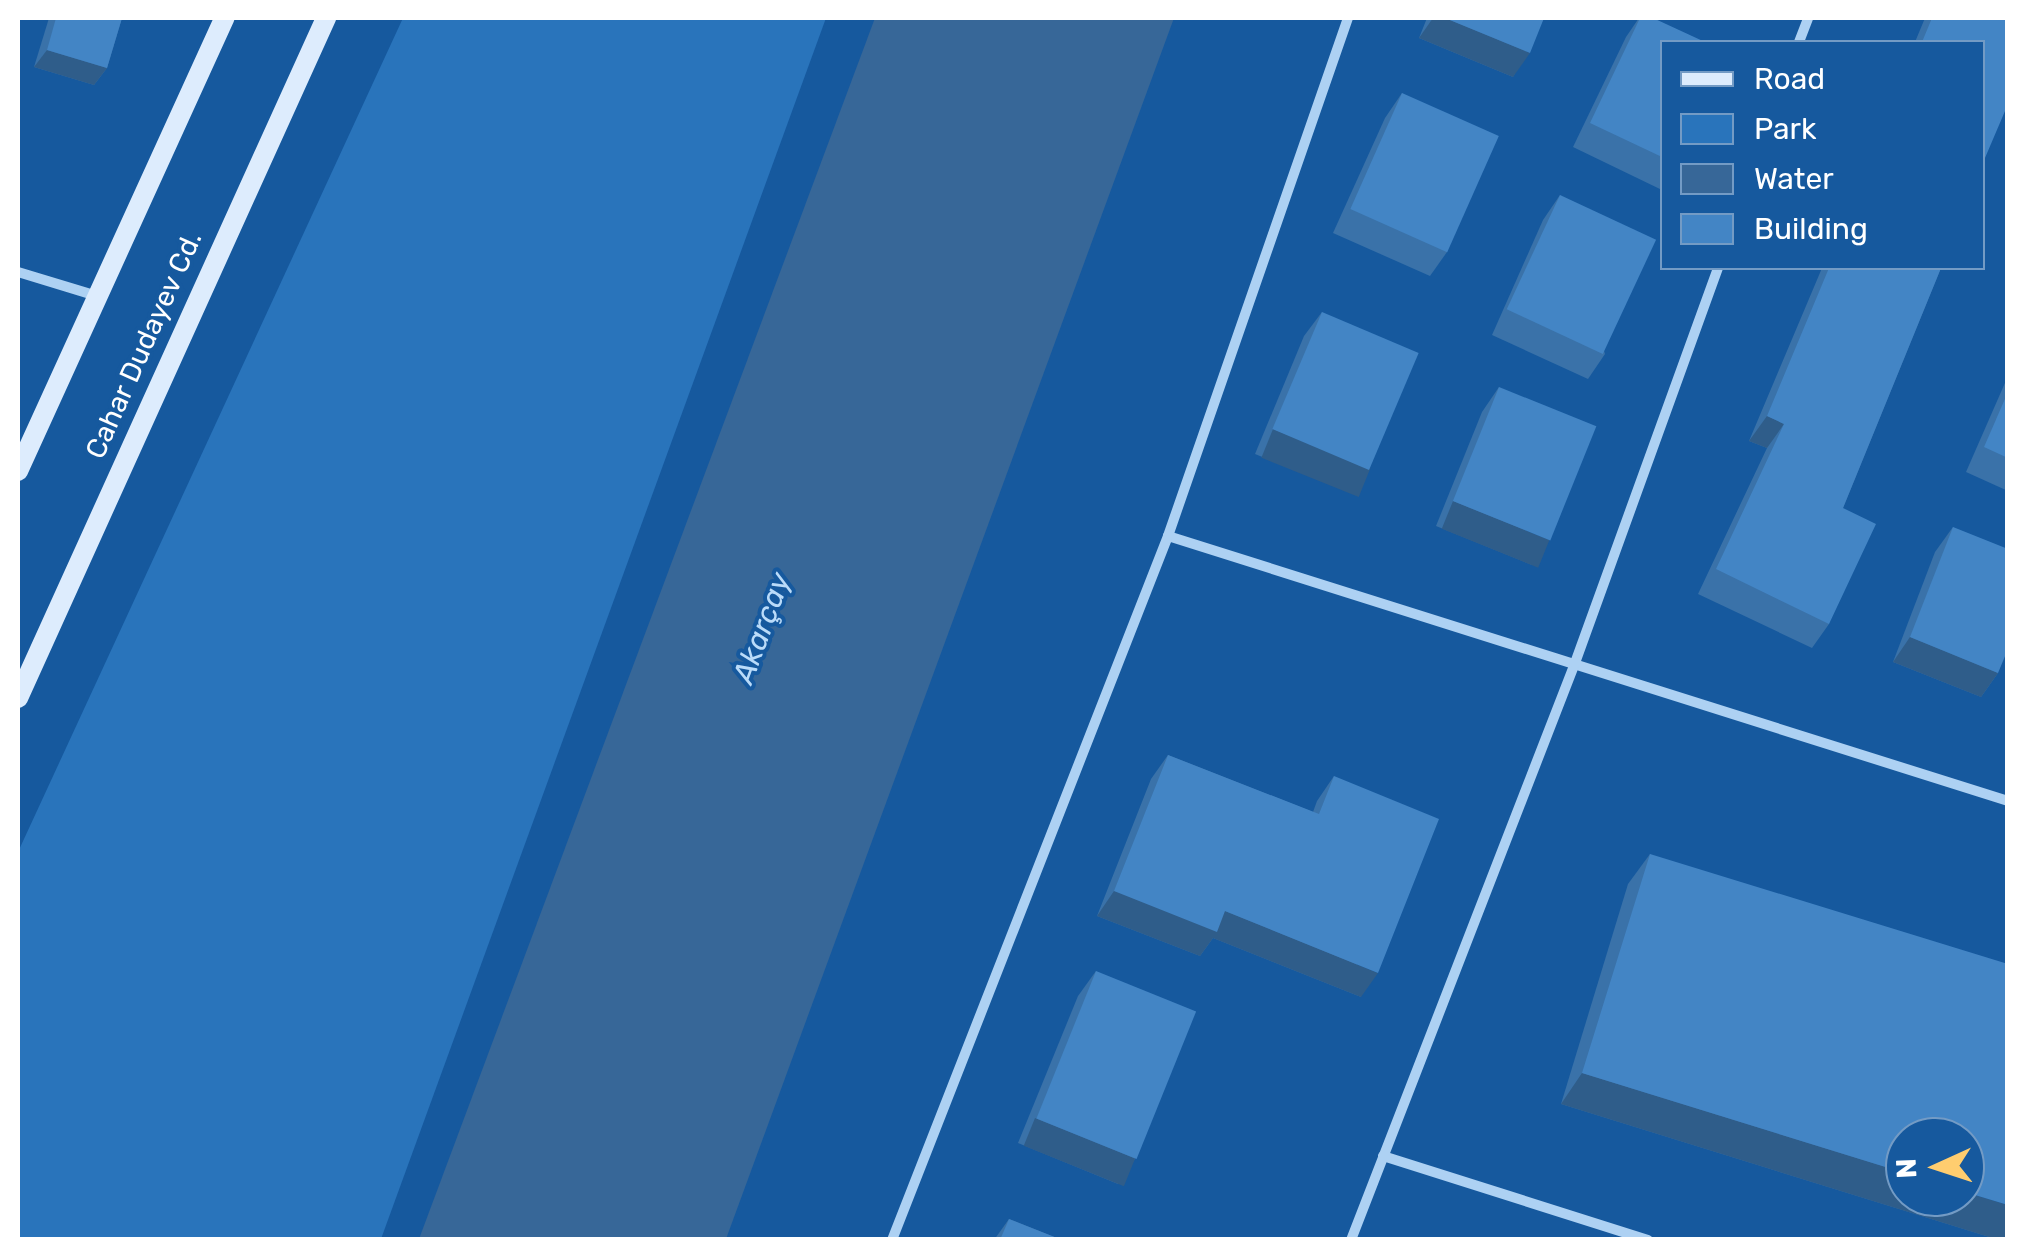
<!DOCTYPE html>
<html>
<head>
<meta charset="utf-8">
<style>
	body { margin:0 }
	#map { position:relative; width:2025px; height:1257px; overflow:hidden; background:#16599e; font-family:Rubik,sans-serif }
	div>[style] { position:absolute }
	.green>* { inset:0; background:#2974bb }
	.water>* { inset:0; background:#376798 }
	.minor>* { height:10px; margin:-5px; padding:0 5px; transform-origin:5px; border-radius:5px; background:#add1f3 }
	.secondary>* { height:20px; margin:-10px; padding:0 10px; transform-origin:10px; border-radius:10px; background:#ddecfd }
	.wall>* { inset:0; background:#3a72a9 }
	.shaded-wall>* { inset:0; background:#2f5d8a; transform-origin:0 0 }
	.building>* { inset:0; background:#4385c5; transform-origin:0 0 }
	span { translate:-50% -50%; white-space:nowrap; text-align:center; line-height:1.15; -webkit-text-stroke:8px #16599e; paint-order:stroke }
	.street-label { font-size:28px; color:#fff }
	.water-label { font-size:30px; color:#badbf9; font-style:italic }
	.frame { position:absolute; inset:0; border:20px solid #fff; pointer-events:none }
	.legend { position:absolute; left:1660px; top:40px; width:325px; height:230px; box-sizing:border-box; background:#16599e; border:2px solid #739bc5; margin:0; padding:12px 18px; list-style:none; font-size:30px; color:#fff }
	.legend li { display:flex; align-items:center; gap:20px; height:50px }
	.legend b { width:50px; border:2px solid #739bc5 }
	.north { position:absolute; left:1885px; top:1117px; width:100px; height:100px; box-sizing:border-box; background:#16599e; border:2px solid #739bc5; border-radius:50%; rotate:267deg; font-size:28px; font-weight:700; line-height:40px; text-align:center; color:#fff }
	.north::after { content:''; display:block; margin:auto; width:35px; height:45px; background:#ffcd6f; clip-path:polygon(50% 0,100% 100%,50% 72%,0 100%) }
</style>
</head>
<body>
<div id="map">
	<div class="green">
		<div style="clip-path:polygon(403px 18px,826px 18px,381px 1239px,18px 1239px,18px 852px)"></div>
	</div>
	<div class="water">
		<div style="clip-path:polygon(875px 18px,1174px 18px,726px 1239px,419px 1239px)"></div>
	</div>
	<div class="minor">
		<div style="left:1799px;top:42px;width:26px;rotate:-69deg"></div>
		<div style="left:18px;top:272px;width:83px;rotate:16.9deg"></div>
		<div style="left:1168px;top:536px;width:881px;rotate:17.51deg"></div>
		<div style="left:1383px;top:1156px;width:278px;rotate:17.6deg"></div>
		<div style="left:892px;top:1240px;width:756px;rotate:-68.59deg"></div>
		<div style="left:1168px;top:536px;width:548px;rotate:-70.84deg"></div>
		<div style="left:1351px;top:1240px;width:619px;rotate:-68.78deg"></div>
		<div style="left:1575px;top:663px;width:420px;rotate:-70.1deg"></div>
	</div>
	<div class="secondary">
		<div style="left:18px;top:471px;width:498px;rotate:-65.5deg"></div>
		<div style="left:18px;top:698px;width:747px;rotate:-65.63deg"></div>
	</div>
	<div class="wall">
		<div style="clip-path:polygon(49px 18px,122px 18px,107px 68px,94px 85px,34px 67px)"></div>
		<div style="clip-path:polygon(1427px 18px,1544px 18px,1513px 77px,1419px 38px)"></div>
		<div style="clip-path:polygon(1639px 18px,1653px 18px,1662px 42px,1662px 190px,1573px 147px,1626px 37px)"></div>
		<div style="clip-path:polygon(1925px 18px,2008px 18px,1982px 42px,1915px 42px)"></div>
		<div style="clip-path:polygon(1402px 93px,1447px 252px,1430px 276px,1333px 233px,1385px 118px)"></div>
		<div style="clip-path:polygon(1560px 195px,1605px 354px,1588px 379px,1492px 335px,1543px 220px)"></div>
		<div style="clip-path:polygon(1822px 268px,1941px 268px,1843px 508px,1829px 624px,1812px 648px,1698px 594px,1767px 448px,1749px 441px)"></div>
		<div style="clip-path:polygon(1322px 312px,1353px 494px,1255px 454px,1304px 336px)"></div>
		<div style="clip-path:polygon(2008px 376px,2008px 491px,1966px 472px)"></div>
		<div style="clip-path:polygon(1499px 387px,1532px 565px,1436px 526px,1482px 412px)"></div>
		<div style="clip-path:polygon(1953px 527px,1998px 673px,1981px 697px,1893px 662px,1935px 552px)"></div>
		<div style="clip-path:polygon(1168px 755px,1313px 812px,1317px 801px,1334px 776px,1361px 997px,1213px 938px,1200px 956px,1097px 916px,1151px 779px)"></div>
		<div style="clip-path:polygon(1650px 854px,2008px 1240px,1999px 1240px,1561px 1104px,1628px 884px)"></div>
		<div style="clip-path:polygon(1096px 971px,1135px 1159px,1118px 1184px,1018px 1143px,1078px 996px)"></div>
		<div style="clip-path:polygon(1009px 1219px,1062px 1240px,994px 1240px)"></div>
	</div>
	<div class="shaded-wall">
		<div style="clip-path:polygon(1433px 18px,1445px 18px,1530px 53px,1513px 77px,1419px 38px)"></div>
		<div style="clip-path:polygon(47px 50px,107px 68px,94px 85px,34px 67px)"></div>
		<div style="clip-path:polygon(1767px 416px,1784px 424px,1767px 448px,1749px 441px)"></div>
		<div style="left:1273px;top:429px;width:105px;height:31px;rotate:22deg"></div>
		<div style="left:1453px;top:501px;width:104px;height:30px;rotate:22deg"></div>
		<div style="clip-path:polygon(1910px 637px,1998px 673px,1981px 697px,1893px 662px)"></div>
		<div style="clip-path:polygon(1114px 891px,1225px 911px,1378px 973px,1361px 997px,1213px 938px,1200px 956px,1097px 916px)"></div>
		<div style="clip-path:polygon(1582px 1073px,1905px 1173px,1905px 1197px,1965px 1197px,1965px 1192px,2008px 1205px,2008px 1240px,1999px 1240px,1561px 1104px)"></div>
		<div style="left:1035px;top:1118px;width:108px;height:30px;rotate:22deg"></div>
	</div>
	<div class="building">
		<div style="clip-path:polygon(56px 18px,122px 18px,107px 68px,47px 50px)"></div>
		<div style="clip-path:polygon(1445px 18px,1544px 18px,1530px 53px)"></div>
		<div style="clip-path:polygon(1640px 18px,1653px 18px,1705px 42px,1662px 42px,1662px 157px,1590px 123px)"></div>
		<div style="clip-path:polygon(1932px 18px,2008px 18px,2008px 104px,1982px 165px,1982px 42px,1922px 42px)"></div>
		<div style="left:1402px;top:93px;width:106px;height:127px;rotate:24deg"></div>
		<div style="left:1560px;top:195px;width:106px;height:126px;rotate:25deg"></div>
		<div style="clip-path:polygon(1829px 268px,1941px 268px,1843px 508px,1876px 524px,1829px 624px,1716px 569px,1784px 424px,1767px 416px)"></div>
		<div style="left:1322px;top:312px;width:105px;height:127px;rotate:23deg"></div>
		<div style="left:1499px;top:387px;width:105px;height:123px;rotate:22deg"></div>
		<div style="clip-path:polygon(2008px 392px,2008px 458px,1984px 447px)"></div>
		<div style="clip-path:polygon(1953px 527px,2008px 549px,2008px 649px,1998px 673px,1910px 637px)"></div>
		<div style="clip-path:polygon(1168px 755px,1319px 814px,1334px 776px,1439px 819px,1378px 973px,1225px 911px,1217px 932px,1114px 891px)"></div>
		<div style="clip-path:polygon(1650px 854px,2008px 964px,2008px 1205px,1965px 1192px,1965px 1137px,1905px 1137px,1905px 1173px,1582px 1073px)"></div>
		<div style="left:1096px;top:971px;width:108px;height:159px;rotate:22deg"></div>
		<div style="clip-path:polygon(1009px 1219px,1062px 1240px,1000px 1240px)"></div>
	</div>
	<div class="street-label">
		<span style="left:144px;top:345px;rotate:-66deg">Cahar Dudayev Cd.</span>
	</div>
	<div class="water-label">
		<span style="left:762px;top:628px;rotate:-70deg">Akarçay</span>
	</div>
	<div class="frame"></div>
	<ul class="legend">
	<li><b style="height:12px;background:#ddecfd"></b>Road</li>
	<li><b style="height:28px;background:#2974bb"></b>Park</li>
	<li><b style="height:28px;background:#376798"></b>Water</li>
	<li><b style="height:28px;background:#4385c5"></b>Building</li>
	</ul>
	<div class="north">N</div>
</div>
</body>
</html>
